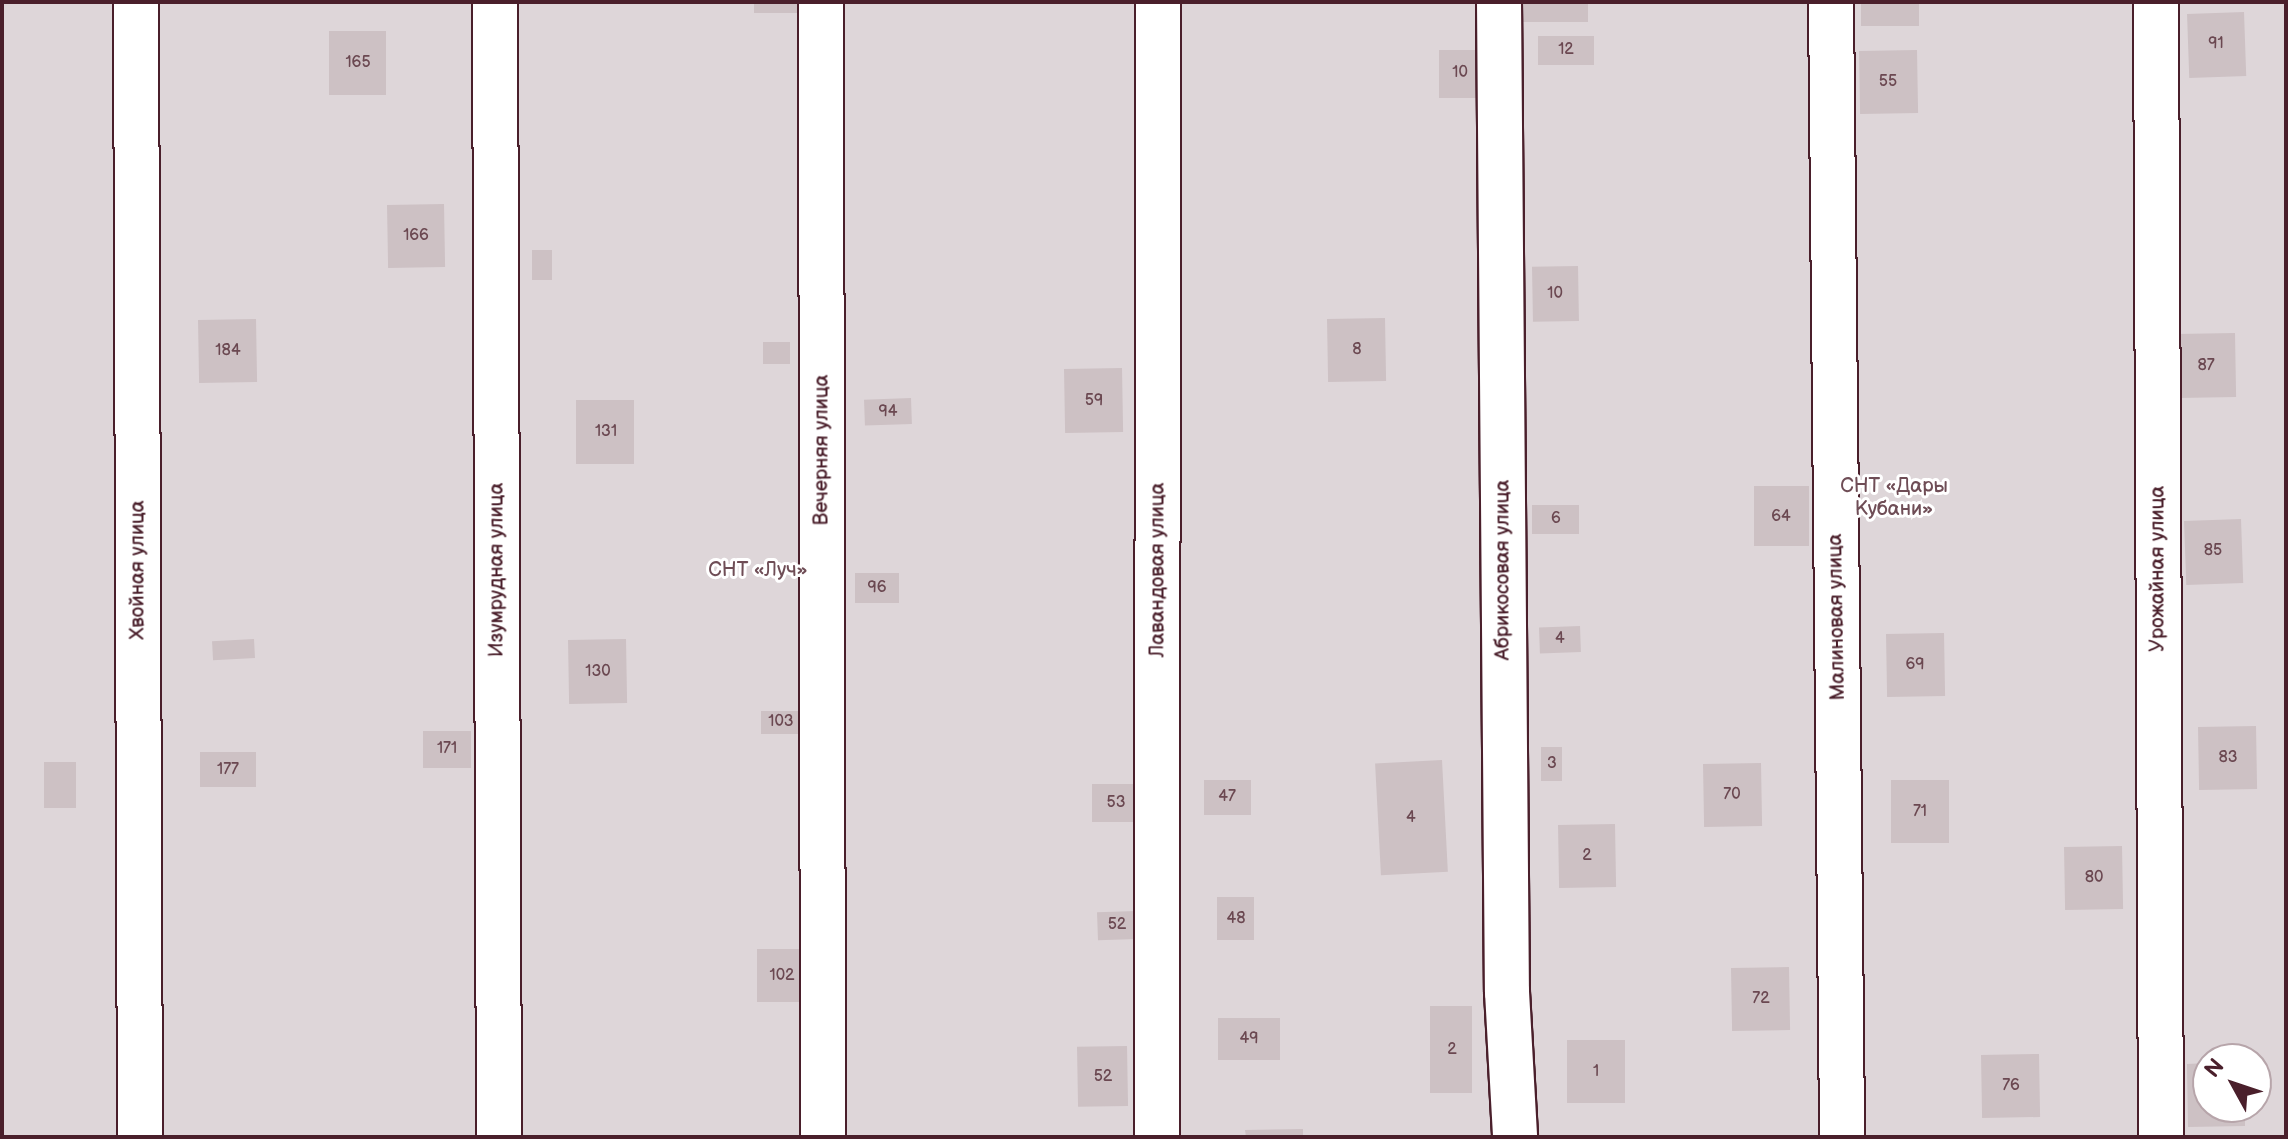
<!DOCTYPE html>
<html>
<head>
<meta charset="utf-8">
<style>
	body { margin:0 }
	#map { position:relative; width:2288px; height:1139px; overflow:hidden; background:#f8f6f7; font-family:"Balsamiq Sans",sans-serif }
	div>[style] { position:absolute }
	.green>* { inset:0; background:#ded6d9 }
	.building>* { inset:0; background:#cdc1c4; transform-origin:0 0 }
	.roads { filter:drop-shadow(2px 0 #4a1f2b) drop-shadow(-2px 0 #4a1f2b) drop-shadow(0 2px #4a1f2b) drop-shadow(0 -2px #4a1f2b) }
	.minor>* { height:44px; margin:-22px; padding:0 22px; transform-origin:22px; border-radius:22px; background:#fff }
	span { translate:-50% -50%; white-space:nowrap; text-align:center; line-height:1.15; -webkit-text-stroke:6px #fff; paint-order:stroke }
	.number-label { font-size:16px; color:#6b4851 }
	.number-label span { -webkit-text-stroke-width:0 }
	.street-label { font-size:20px; color:#4a1f2b }
	.park-label { font-size:20px; color:#6f4d56 }
	.frame { position:absolute; inset:0; border:4px solid #4a1f2b; pointer-events:none }
	.north { position:absolute; left:2192px; top:1043px; width:80px; height:80px; box-sizing:border-box; background:#fff; border:2px solid #b7a5aa; border-radius:50%; rotate:310deg; font-size:22px; font-weight:700; line-height:32px; text-align:center; color:#4a1f2b }
	.north::after { content:''; display:block; margin:auto; width:28px; height:36px; background:#4a1f2b; clip-path:polygon(50% 0,100% 100%,50% 72%,0 100%) }
</style>
</head>
<body>
<div id="map">
	<div class="green">
		<div style="clip-path:polygon(evenodd,2px 2px,2286px 2px,2286px 1137px,2px 1137px,2px 2px,2208px 1059px,2256px 1059px,2256px 1107px,2208px 1107px,2208px 1059px)"></div>
	</div>
	<div class="building">
		<div style="left:754px;top:2px;width:43px;height:11px"></div>
		<div style="left:1519px;top:2px;width:69px;height:20px"></div>
		<div style="left:1861px;top:2px;width:58px;height:24px"></div>
		<div style="left:2244px;top:12px;width:64px;height:57px;rotate:88deg"></div>
		<div style="left:329px;top:31px;width:57px;height:64px"></div>
		<div style="left:1538px;top:36px;width:56px;height:29px"></div>
		<div style="left:1439px;top:50px;width:41px;height:48px"></div>
		<div style="left:1917px;top:50px;width:63px;height:58px;rotate:89deg"></div>
		<div style="left:444px;top:204px;width:63px;height:57px;rotate:89deg"></div>
		<div style="left:532px;top:250px;width:20px;height:30px"></div>
		<div style="left:1578px;top:266px;width:55px;height:46px;rotate:89deg"></div>
		<div style="left:1385px;top:318px;width:63px;height:58px;rotate:89deg"></div>
		<div style="left:256px;top:319px;width:63px;height:58px;rotate:89deg"></div>
		<div style="left:2235px;top:333px;width:64px;height:58px;rotate:89deg"></div>
		<div style="left:763px;top:342px;width:27px;height:22px"></div>
		<div style="left:1122px;top:368px;width:64px;height:58px;rotate:89deg"></div>
		<div style="left:911px;top:398px;width:26px;height:47px;rotate:88deg"></div>
		<div style="left:576px;top:400px;width:58px;height:64px"></div>
		<div style="left:1809px;top:486px;width:60px;height:55px;rotate:90deg"></div>
		<div style="left:1532px;top:505px;width:47px;height:29px"></div>
		<div style="left:2241px;top:519px;width:64px;height:57px;rotate:88deg"></div>
		<div style="left:855px;top:573px;width:44px;height:30px"></div>
		<div style="left:1580px;top:626px;width:26px;height:41px;rotate:88deg"></div>
		<div style="left:1944px;top:633px;width:63px;height:58px;rotate:89deg"></div>
		<div style="left:254px;top:639px;width:19px;height:42px;rotate:87deg"></div>
		<div style="left:626px;top:639px;width:64px;height:58px;rotate:89deg"></div>
		<div style="left:761px;top:711px;width:40px;height:23px"></div>
		<div style="left:2256px;top:726px;width:63px;height:58px;rotate:89deg"></div>
		<div style="left:423px;top:731px;width:48px;height:37px"></div>
		<div style="left:1541px;top:747px;width:21px;height:34px"></div>
		<div style="left:200px;top:752px;width:56px;height:35px"></div>
		<div style="left:1442px;top:760px;width:112px;height:67px;rotate:87deg"></div>
		<div style="left:44px;top:762px;width:32px;height:46px"></div>
		<div style="left:1761px;top:763px;width:63px;height:58px;rotate:89deg"></div>
		<div style="left:1204px;top:780px;width:47px;height:35px"></div>
		<div style="left:1949px;top:780px;width:63px;height:58px;rotate:90deg"></div>
		<div style="left:1092px;top:784px;width:48px;height:38px"></div>
		<div style="left:1615px;top:824px;width:63px;height:57px;rotate:89deg"></div>
		<div style="left:2122px;top:846px;width:63px;height:58px;rotate:89deg"></div>
		<div style="left:1217px;top:897px;width:37px;height:43px"></div>
		<div style="left:1136px;top:911px;width:28px;height:39px;rotate:88deg"></div>
		<div style="left:807px;top:949px;width:53px;height:50px;rotate:90deg"></div>
		<div style="left:1789px;top:967px;width:63px;height:58px;rotate:89deg"></div>
		<div style="left:1430px;top:1006px;width:42px;height:87px"></div>
		<div style="left:1280px;top:1018px;width:42px;height:62px;rotate:90deg"></div>
		<div style="left:1625px;top:1040px;width:63px;height:58px;rotate:90deg"></div>
		<div style="left:1127px;top:1046px;width:60px;height:50px;rotate:89deg"></div>
		<div style="left:2039px;top:1054px;width:63px;height:58px;rotate:89deg"></div>
		<div style="clip-path:polygon(2208px 1063px,2208px 1107px,2245px 1107px,2245px 1126px,2188px 1127px,2187px 1064px)"></div>
		<div style="clip-path:polygon(1303px 1129px,1303px 1137px,1246px 1137px,1245px 1130px)"></div>
	</div>
	<div class="roads">
		<div class="minor">
			<div style="left:136px;top:2px;width:1135px;rotate:89.8deg"></div>
			<div style="left:495px;top:2px;width:1135px;rotate:89.8deg"></div>
			<div style="left:821px;top:2px;width:1135px;rotate:89.9deg"></div>
			<div style="left:1499px;top:2px;width:990px;rotate:89.54deg"></div>
			<div style="left:1507px;top:992px;width:145px;rotate:86.8deg"></div>
			<div style="left:1831px;top:2px;width:1135px;rotate:89.44deg"></div>
			<div style="left:2156px;top:2px;width:1135px;rotate:89.75deg"></div>
			<div style="left:1157px;top:1137px;width:1135px;rotate:-89.95deg"></div>
		</div>
	</div>
	<div class="number-label">
		<span style="left:2216px;top:44px">91</span>
		<span style="left:1566px;top:50px">12</span>
		<span style="left:358px;top:63px">165</span>
		<span style="left:1460px;top:73px">10</span>
		<span style="left:1888px;top:82px">55</span>
		<span style="left:416px;top:236px">166</span>
		<span style="left:1555px;top:294px">10</span>
		<span style="left:1357px;top:350px">8</span>
		<span style="left:228px;top:351px">184</span>
		<span style="left:2206px;top:366px">87</span>
		<span style="left:1094px;top:401px">59</span>
		<span style="left:888px;top:412px">94</span>
		<span style="left:606px;top:432px">131</span>
		<span style="left:1781px;top:517px">64</span>
		<span style="left:1556px;top:519px">6</span>
		<span style="left:2213px;top:551px">85</span>
		<span style="left:877px;top:588px">96</span>
		<span style="left:1560px;top:639px">4</span>
		<span style="left:1915px;top:665px">69</span>
		<span style="left:598px;top:672px">130</span>
		<span style="left:781px;top:722px">103</span>
		<span style="left:447px;top:749px">171</span>
		<span style="left:2228px;top:758px">83</span>
		<span style="left:1552px;top:764px">3</span>
		<span style="left:228px;top:770px">177</span>
		<span style="left:1732px;top:795px">70</span>
		<span style="left:1227px;top:797px">47</span>
		<span style="left:1116px;top:803px">53</span>
		<span style="left:1920px;top:812px">71</span>
		<span style="left:1411px;top:818px">4</span>
		<span style="left:1587px;top:856px">2</span>
		<span style="left:2094px;top:878px">80</span>
		<span style="left:1236px;top:919px">48</span>
		<span style="left:1117px;top:925px">52</span>
		<span style="left:782px;top:976px">102</span>
		<span style="left:1761px;top:999px">72</span>
		<span style="left:1249px;top:1039px">49</span>
		<span style="left:1452px;top:1050px">2</span>
		<span style="left:1596px;top:1072px">1</span>
		<span style="left:1103px;top:1077px">52</span>
		<span style="left:2011px;top:1086px">76</span>
	</div>
	<div class="street-label">
		<span style="left:822px;top:450px;rotate:-90deg">Вечерняя улица</span>
		<span style="left:2158px;top:569px;rotate:-90deg">Урожайная улица</span>
		<span style="left:138px;top:570px;rotate:-90deg">Хвойная улица</span>
		<span style="left:497px;top:570px;rotate:-90deg">Изумрудная улица</span>
		<span style="left:1158px;top:570px;rotate:-90deg">Лавандовая улица</span>
		<span style="left:1503px;top:570px;rotate:-90deg">Абрикосовая улица</span>
		<span style="left:1837px;top:617px;rotate:-91deg">Малиновая улица</span>
	</div>
	<div class="park-label">
		<span style="left:1894px;top:498px">СНТ «Дары<br>Кубани»</span>
		<span style="left:758px;top:570px">СНТ «Луч»</span>
	</div>
	<div class="frame"></div>
	<div class="north">N</div>
</div>
</body>
</html>
